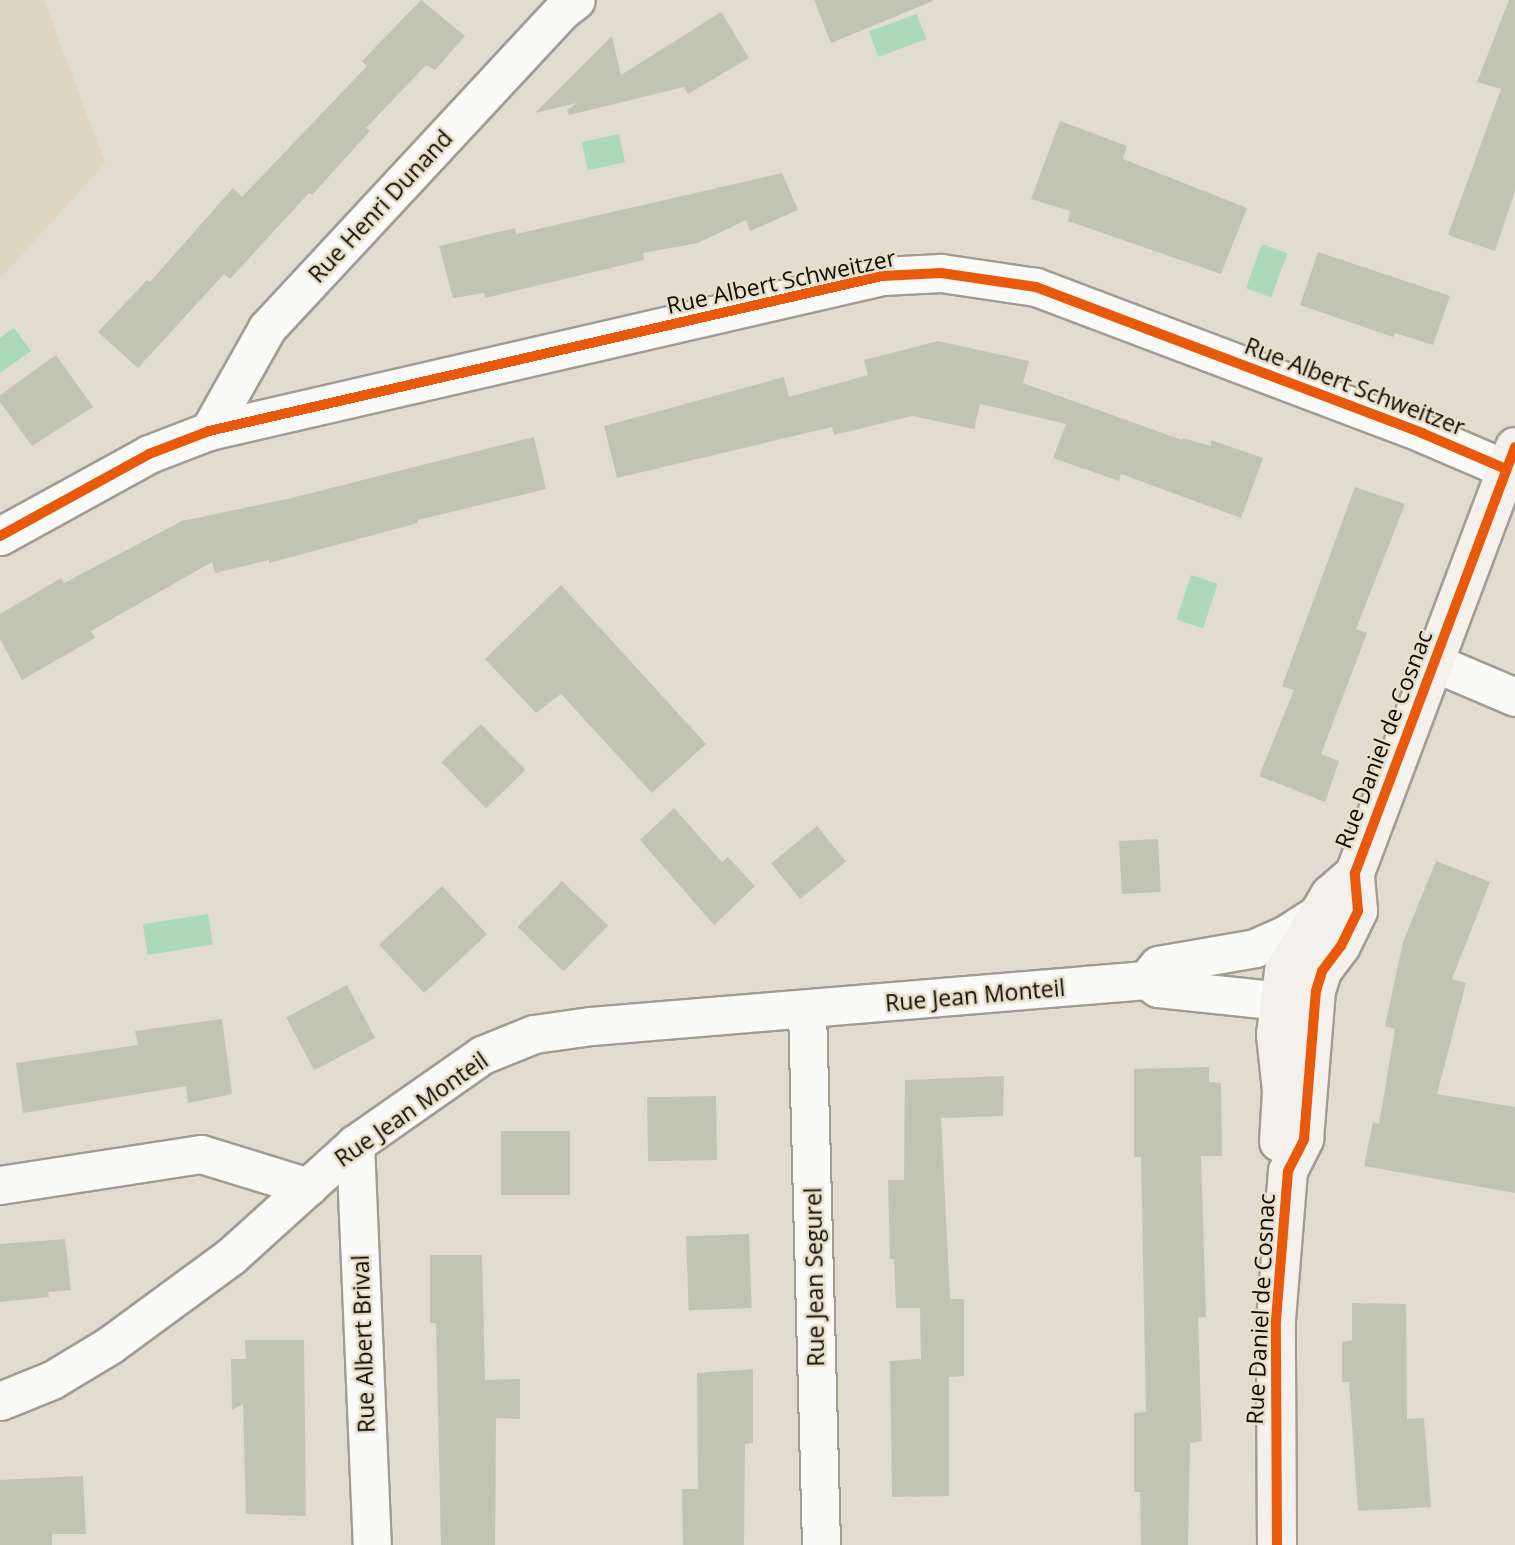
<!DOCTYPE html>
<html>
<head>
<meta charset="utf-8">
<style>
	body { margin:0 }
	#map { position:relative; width:1515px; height:1545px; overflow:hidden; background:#e0dcd0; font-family:"Open Sans",sans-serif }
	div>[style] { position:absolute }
	.built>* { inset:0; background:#ded6c1 }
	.water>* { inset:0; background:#abd9ba; transform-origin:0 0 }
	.building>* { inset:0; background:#c2c4b3; transform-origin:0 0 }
	.roads { filter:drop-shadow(2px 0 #a19d94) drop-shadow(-2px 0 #a19d94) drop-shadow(0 2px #a19d94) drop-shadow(0 -2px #a19d94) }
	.street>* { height:37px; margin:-18.5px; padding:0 18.5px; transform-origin:18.5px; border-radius:18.5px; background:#fafaf8 }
	.secondary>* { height:38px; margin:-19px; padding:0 19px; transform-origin:19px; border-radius:19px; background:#f4f0eb }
	.cycleway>* { height:10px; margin:-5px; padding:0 5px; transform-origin:5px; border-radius:5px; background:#e8590c }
	span { translate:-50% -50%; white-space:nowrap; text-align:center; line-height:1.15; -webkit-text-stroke:5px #e7dfc9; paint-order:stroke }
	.street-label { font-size:23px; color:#0e0b05 }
</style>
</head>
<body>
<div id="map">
	<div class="built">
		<div style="clip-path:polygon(0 0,44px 0,105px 163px,0 279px)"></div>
	</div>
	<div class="water">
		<div style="left:917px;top:14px;width:27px;height:51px;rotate:70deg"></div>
		<div style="left:619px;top:134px;width:29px;height:38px;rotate:78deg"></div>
		<div style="left:1262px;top:244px;width:27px;height:47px;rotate:20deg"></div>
		<div style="clip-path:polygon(14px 328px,31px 351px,0 373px,0 338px)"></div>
		<div style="left:1191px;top:575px;width:28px;height:47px;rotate:18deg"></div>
		<div style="left:208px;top:914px;width:31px;height:66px;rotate:81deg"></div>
	</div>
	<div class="building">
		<div style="clip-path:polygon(421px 0,465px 36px,435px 70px,426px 65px,366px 128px,370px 131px,312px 195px,309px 193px,230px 279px,224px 274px,138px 368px,98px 332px,147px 280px,150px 282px,233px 188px,242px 197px,367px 66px,362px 61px)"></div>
		<div style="clip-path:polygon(814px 0,932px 0,933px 1px,831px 43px)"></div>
		<div style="clip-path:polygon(1509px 0,1515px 0,1515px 191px,1495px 251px,1448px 235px,1501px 89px,1477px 82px)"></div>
		<div style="clip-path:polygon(721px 12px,749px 58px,688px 94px,684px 87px,569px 115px,567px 110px,577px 103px,535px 113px,612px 36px,621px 75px)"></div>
		<div style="clip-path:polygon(1060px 121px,1127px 146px,1123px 159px,1247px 208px,1221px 274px,1068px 221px,1070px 211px,1031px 199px)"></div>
		<div style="clip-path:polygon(782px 173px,798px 210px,750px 231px,746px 220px,698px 243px,643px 253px,644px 260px,485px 298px,484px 293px,453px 298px,439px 246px,515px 228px,516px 234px)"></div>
		<div style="clip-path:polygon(1318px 252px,1450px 296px,1433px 345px,1395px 333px,1393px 337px,1300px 305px)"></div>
		<div style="clip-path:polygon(938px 341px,1029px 361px,1023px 383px,1182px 440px,1183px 438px,1211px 446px,1211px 440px,1263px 458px,1241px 518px,1121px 474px,1119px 481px,1053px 458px,1066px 424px,980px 404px,974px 429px,912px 416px,834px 435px,832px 427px,617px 478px,604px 426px,784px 377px,789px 397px,868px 375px,864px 360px)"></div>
		<div style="clip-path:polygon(56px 355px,93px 407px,32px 446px,0 402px,0 395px)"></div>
		<div style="clip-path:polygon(534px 437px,546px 489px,418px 520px,418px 523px,269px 563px,269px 560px,215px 573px,212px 562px,91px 631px,95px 638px,22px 680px,0 639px,0 614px,61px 578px,64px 583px,182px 521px,287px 499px)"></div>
		<div style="clip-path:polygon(1355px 487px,1405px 504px,1356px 629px,1367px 633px,1321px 754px,1339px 761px,1325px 802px,1259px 776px,1294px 690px,1282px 686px)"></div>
		<div style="clip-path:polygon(561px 585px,706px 744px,652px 793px,561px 694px,536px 713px,485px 659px)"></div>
		<div style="left:481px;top:724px;width:64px;height:55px;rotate:46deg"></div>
		<div style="clip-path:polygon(674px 808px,722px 862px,728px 857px,755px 886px,714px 925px,640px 840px)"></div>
		<div style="left:817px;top:826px;width:46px;height:59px;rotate:51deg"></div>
		<div style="left:1158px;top:839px;width:53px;height:39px;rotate:87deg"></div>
		<div style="clip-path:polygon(1436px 861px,1490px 882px,1452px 979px,1466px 983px,1437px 1094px,1515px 1107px,1515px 1193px,1364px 1166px,1373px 1122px,1379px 1124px,1395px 1029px,1385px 1026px,1403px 942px)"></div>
		<div style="left:562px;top:881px;width:64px;height:64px;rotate:44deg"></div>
		<div style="left:442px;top:886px;width:66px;height:86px;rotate:47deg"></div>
		<div style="left:347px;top:985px;width:60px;height:69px;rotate:62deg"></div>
		<div style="clip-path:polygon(222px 1019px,232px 1094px,188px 1103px,186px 1086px,23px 1113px,16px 1063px,138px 1045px,135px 1031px)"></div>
		<div style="clip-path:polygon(1209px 1067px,1209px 1082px,1221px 1083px,1222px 1156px,1201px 1156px,1206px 1317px,1198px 1318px,1202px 1441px,1190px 1443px,1188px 1545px,1141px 1545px,1140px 1492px,1134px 1492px,1134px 1413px,1146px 1412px,1141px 1157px,1134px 1157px,1134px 1069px)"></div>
		<div style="clip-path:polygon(1004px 1076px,1003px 1116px,941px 1118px,950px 1299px,964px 1299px,964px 1376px,949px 1377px,949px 1496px,892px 1497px,890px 1361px,921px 1359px,920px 1308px,896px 1308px,894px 1259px,890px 1259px,888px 1180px,904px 1180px,905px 1080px)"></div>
		<div style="left:716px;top:1096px;width:64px;height:69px;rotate:89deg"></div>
		<div style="left:570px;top:1131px;width:64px;height:69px;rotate:90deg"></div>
		<div style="left:749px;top:1234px;width:74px;height:63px;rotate:88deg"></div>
		<div style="clip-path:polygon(65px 1239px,71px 1290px,48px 1292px,49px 1297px,0 1302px,0 1244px)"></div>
		<div style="clip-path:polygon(430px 1255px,482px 1255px,485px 1380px,520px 1379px,520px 1419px,496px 1418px,495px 1545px,441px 1545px,436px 1323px,430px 1323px)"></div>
		<div style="clip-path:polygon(1352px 1303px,1406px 1304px,1407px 1419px,1424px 1418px,1431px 1507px,1358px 1511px,1349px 1382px,1342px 1382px,1342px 1342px,1352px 1340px)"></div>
		<div style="clip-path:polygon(245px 1340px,304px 1340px,306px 1516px,246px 1514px,243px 1404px,232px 1410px,231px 1359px,246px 1359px)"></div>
		<div style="clip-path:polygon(753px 1369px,753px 1443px,745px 1444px,744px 1545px,683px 1545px,682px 1489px,698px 1489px,697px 1373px)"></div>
		<div style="clip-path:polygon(83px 1476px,86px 1534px,52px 1534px,52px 1545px,0 1545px,0 1480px)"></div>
	</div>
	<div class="roads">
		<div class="street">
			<div style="left:209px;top:431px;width:118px;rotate:-60.6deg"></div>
			<div style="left:267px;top:328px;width:434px;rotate:-47.1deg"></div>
			<div style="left:563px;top:10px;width:16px;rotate:-38deg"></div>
			<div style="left:0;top:536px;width:170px;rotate:-28.8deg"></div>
			<div style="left:149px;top:454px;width:64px;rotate:-21deg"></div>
			<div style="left:209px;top:431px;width:691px;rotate:-12.97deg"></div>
			<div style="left:882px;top:276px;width:59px;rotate:-2.9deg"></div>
			<div style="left:941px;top:273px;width:96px;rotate:8.4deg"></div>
			<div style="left:1036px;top:287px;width:413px;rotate:20.7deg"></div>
			<div style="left:1422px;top:433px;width:91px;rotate:23.2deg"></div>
			<div style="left:1435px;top:663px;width:87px;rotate:23deg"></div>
			<div style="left:1146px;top:980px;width:19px;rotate:-51deg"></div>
			<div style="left:1158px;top:965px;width:98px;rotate:-9.9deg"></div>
			<div style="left:1255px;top:948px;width:34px;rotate:-24deg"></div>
			<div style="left:1286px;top:934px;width:43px;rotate:-32.6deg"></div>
			<div style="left:807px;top:1010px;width:535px;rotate:88.5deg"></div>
			<div style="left:355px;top:1144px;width:401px;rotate:87.6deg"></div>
			<div style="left:0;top:1185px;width:203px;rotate:-8.8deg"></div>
			<div style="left:201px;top:1154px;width:112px;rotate:17.1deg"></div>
			<div style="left:0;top:1401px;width:56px;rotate:-22deg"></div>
			<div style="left:52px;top:1380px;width:68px;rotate:-31.1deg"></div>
			<div style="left:110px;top:1345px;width:150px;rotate:-36.3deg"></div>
			<div style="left:231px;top:1256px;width:167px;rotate:-42.1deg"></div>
			<div style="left:355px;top:1144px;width:155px;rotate:-35deg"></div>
			<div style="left:482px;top:1055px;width:56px;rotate:-22deg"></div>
			<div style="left:534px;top:1034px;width:58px;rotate:-8deg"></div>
			<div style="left:591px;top:1026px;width:557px;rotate:-4.74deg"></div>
			<div style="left:1146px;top:980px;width:14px;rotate:34deg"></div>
			<div style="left:1158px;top:988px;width:153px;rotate:6deg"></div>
		</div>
		<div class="secondary">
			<div style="left:1279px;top:1142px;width:51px;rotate:-86.6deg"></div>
			<div style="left:1282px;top:1091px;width:56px;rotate:-96.1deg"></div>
			<div style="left:1276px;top:1035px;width:64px;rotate:-82.8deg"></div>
			<div style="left:1284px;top:972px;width:90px;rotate:-59.1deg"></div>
			<div style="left:1330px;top:895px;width:33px;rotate:-41deg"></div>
			<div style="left:1277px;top:1545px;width:225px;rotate:-90.3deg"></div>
			<div style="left:1276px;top:1320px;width:149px;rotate:-85.4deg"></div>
			<div style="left:1288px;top:1171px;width:36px;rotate:-63deg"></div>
			<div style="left:1304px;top:1139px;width:148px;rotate:-85.4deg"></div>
			<div style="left:1316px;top:991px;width:21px;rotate:-73deg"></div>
			<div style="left:1322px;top:971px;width:31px;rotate:-53deg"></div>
			<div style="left:1341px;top:946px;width:39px;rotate:-64deg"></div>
			<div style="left:1358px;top:911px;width:38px;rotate:-95deg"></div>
			<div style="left:1355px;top:873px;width:455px;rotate:-69.4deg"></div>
		</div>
	</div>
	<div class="cycleway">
		<div style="left:0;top:536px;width:170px;rotate:-28.8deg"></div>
		<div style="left:149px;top:454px;width:64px;rotate:-21deg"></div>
		<div style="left:209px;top:431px;width:691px;rotate:-12.97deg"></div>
		<div style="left:882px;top:276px;width:59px;rotate:-2.9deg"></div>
		<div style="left:941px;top:273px;width:96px;rotate:8.4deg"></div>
		<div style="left:1036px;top:287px;width:413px;rotate:20.7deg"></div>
		<div style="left:1422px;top:433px;width:91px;rotate:23.2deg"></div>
		<div style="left:1277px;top:1545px;width:225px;rotate:-90.3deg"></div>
		<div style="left:1276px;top:1320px;width:149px;rotate:-85.4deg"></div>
		<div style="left:1288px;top:1171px;width:36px;rotate:-63deg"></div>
		<div style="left:1304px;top:1139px;width:148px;rotate:-85.4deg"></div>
		<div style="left:1316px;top:991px;width:21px;rotate:-73deg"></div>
		<div style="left:1322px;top:971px;width:31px;rotate:-53deg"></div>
		<div style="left:1341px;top:946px;width:39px;rotate:-64deg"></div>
		<div style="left:1358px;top:911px;width:38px;rotate:-95deg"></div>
		<div style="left:1355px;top:873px;width:455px;rotate:-69.4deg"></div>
	</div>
	<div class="street-label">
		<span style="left:380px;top:206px;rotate:-47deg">Rue Henri Dunand</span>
		<span style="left:781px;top:281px;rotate:-12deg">Rue Albert Schweitzer</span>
		<span style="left:1355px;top:386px;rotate:21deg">Rue Albert Schweitzer</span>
		<span style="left:1383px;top:739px;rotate:-69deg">Rue Daniel de Cosnac</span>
		<span style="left:975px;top:995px;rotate:-5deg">Rue Jean Monteil</span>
		<span style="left:411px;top:1109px;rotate:-35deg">Rue Jean Monteil</span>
		<span style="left:814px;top:1277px;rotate:-91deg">Rue Jean Segurel</span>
		<span style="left:1260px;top:1309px;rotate:-87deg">Rue Daniel de Cosnac</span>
		<span style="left:363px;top:1344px;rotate:-92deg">Rue Albert Brival</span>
	</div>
</div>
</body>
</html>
